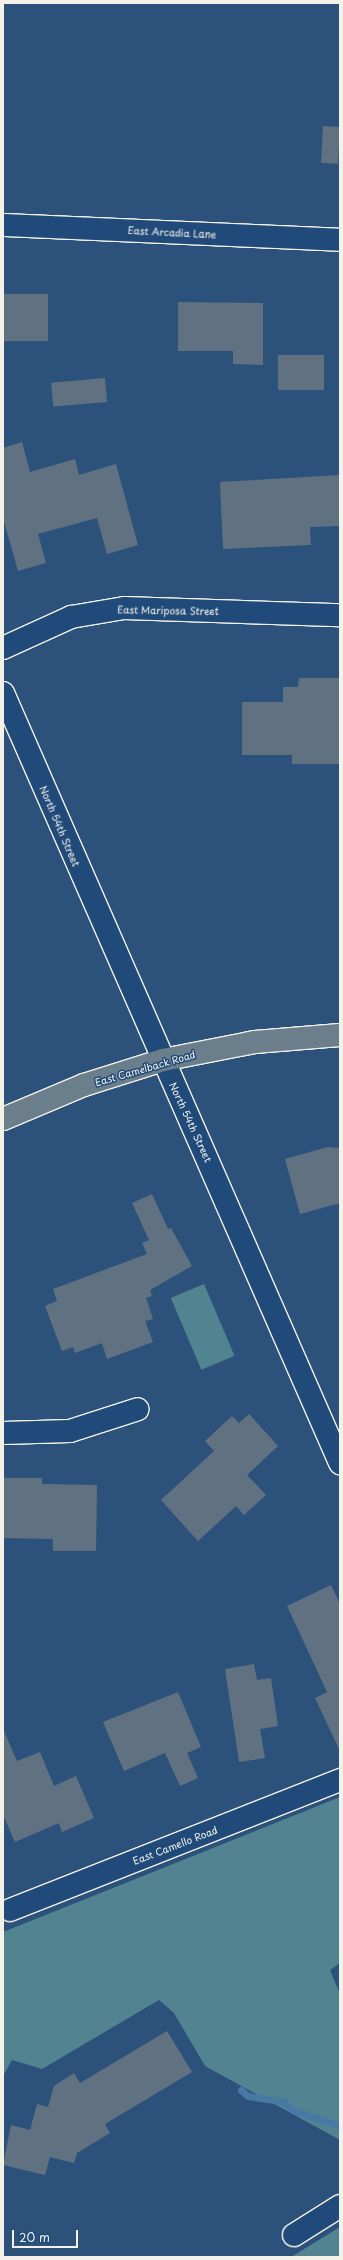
<!DOCTYPE html>
<html>
<head>
<meta charset="utf-8">
<style>
	body { margin:0 }
	#map { position:relative; width:343px; height:2260px; overflow:hidden; background:#2c527b; font-family:"Playpen Sans",sans-serif }
	div>[style] { position:absolute }
	.green>* { inset:0; background:#518490; transform-origin:0 0 }
	.stream>* { height:7px; margin:-3.5px; padding:0 3.5px; transform-origin:3.5px; border-radius:3.5px; background:#4879a5 }
	.building>* { inset:0; background:#607281; transform-origin:0 0 }
	.roads { filter:drop-shadow(1px 0 #f4f1e8) drop-shadow(-1px 0 #f4f1e8) drop-shadow(0 1px #f4f1e8) drop-shadow(0 -1px #f4f1e8) }
	.minor>* { height:22px; margin:-11px; padding:0 11px; transform-origin:11px; border-radius:11px; background:#1f4a7a }
	.major>* { height:22px; margin:-11px; padding:0 11px; transform-origin:11px; border-radius:11px; background:#6b7e8b }
	span { translate:-50% -50%; white-space:nowrap; text-align:center; line-height:1.15; -webkit-text-stroke:3px #1f4a7a; paint-order:stroke }
	.street-label { font-size:10px; color:#f4f1e8 }
	.frame { position:absolute; inset:0; border:4px solid #f4f1e8; pointer-events:none }
	.scale { position:absolute; left:12px; top:2230px; width:66px; height:18px; box-sizing:border-box; border:2px solid #f4f1e8; border-top:0; padding-left:5px; font-size:12px; line-height:14px; white-space:nowrap; color:#f4f1e8; -webkit-text-stroke:3px #1f4a7a; paint-order:stroke }
</style>
</head>
<body>
<div id="map">
	<div class="green">
		<div style="left:204px;top:1284px;width:78px;height:36px;rotate:67deg"></div>
		<div style="clip-path:polygon(340px 1797px,340px 1963px,330px 1970px,340px 1994px,340px 2140px,205px 2066px,174px 2013px,159px 2000px,42px 2069px,12px 2060px,3px 2076px,3px 1932px)"></div>
		<div style="clip-path:polygon(340px 2227px,340px 2257px,291px 2257px)"></div>
	</div>
	<div class="stream">
		<div style="left:241px;top:2090px;width:9px;rotate:41deg"></div>
		<div style="left:248px;top:2096px;width:36px;rotate:9deg"></div>
		<div style="left:284px;top:2102px;width:12px;rotate:42deg"></div>
		<div style="left:293px;top:2110px;width:50px;rotate:18.8deg"></div>
	</div>
	<div class="building">
		<div style="left:323px;top:126px;width:17px;height:37px;rotate:3deg"></div>
		<div style="left:3px;top:294px;width:45px;height:47px"></div>
		<div style="clip-path:polygon(178px 302px,263px 303px,263px 365px,233px 364px,233px 351px,178px 351px)"></div>
		<div style="left:278px;top:355px;width:46px;height:35px"></div>
		<div style="left:105px;top:378px;width:24px;height:54px;rotate:85deg"></div>
		<div style="clip-path:polygon(22px 442px,30px 472px,75px 459px,79px 475px,116px 464px,138px 545px,107px 554px,97px 518px,38px 534px,46px 563px,18px 571px,3px 518px,3px 448px)"></div>
		<div style="clip-path:polygon(340px 475px,340px 526px,310px 527px,311px 545px,223px 549px,220px 482px)"></div>
		<div style="clip-path:polygon(299px 678px,340px 678px,340px 764px,292px 764px,292px 755px,242px 755px,242px 702px,283px 702px,283px 687px,298px 687px)"></div>
		<div style="clip-path:polygon(328px 1147px,340px 1148px,340px 1203px,300px 1214px,285px 1159px)"></div>
		<div style="clip-path:polygon(152px 1194px,168px 1229px,171px 1228px,192px 1266px,150px 1290px,152px 1296px,146px 1298px,153px 1319px,145px 1321px,153px 1342px,107px 1359px,102px 1343px,75px 1353px,73px 1347px,62px 1351px,45px 1306px,57px 1301px,53px 1289px,147px 1254px,142px 1243px,149px 1240px,132px 1203px)"></div>
		<div style="clip-path:polygon(249px 1414px,278px 1446px,247px 1475px,266px 1495px,244px 1515px,236px 1506px,198px 1541px,161px 1500px,214px 1451px,205px 1441px,232px 1416px,239px 1423px)"></div>
		<div style="clip-path:polygon(3px 1478px,42px 1478px,42px 1484px,97px 1485px,96px 1551px,53px 1551px,53px 1539px,3px 1538px)"></div>
		<div style="clip-path:polygon(331px 1585px,340px 1604px,340px 1751px,315px 1698px,327px 1692px,287px 1606px)"></div>
		<div style="clip-path:polygon(254px 1664px,257px 1680px,271px 1678px,278px 1726px,260px 1729px,265px 1758px,239px 1762px,225px 1669px)"></div>
		<div style="clip-path:polygon(178px 1692px,201px 1747px,187px 1753px,198px 1778px,180px 1786px,165px 1753px,124px 1771px,103px 1722px)"></div>
		<div style="clip-path:polygon(3px 1729px,17px 1761px,40px 1752px,54px 1786px,76px 1776px,94px 1818px,62px 1832px,59px 1823px,15px 1842px,3px 1815px)"></div>
		<div style="clip-path:polygon(167px 2031px,192px 2072px,105px 2124px,110px 2133px,77px 2153px,74px 2163px,50px 2157px,45px 2175px,3px 2165px,11px 2125px,30px 2130px,37px 2104px,48px 2107px,54px 2086px,74px 2073px,80px 2083px)"></div>
	</div>
	<div class="roads">
		<div class="minor">
			<div style="left:3px;top:225px;width:337px;rotate:2.5deg"></div>
			<div style="left:3px;top:648px;width:75px;rotate:-24.5deg"></div>
			<div style="left:71px;top:617px;width:54px;rotate:-9.6deg"></div>
			<div style="left:124px;top:608px;width:216px;rotate:1.9deg"></div>
			<div style="left:3px;top:693px;width:841px;rotate:66.36deg"></div>
			<div style="left:3px;top:1433px;width:67px;rotate:-1.7deg"></div>
			<div style="left:70px;top:1431px;width:71px;rotate:-17.9deg"></div>
			<div style="left:10px;top:1910px;width:355px;rotate:-21.5deg"></div>
			<div style="left:294px;top:2235px;width:54px;rotate:-32.2deg"></div>
		</div>
		<div class="major">
			<div style="left:3px;top:1119px;width:88px;rotate:-22.8deg"></div>
			<div style="left:84px;top:1085px;width:83px;rotate:-17.6deg"></div>
			<div style="left:163px;top:1060px;width:94px;rotate:-11.1deg"></div>
			<div style="left:255px;top:1042px;width:85px;rotate:-4.7deg"></div>
		</div>
	</div>
	<div class="street-label">
		<span style="left:172px;top:232px;rotate:3deg">East Arcadia Lane</span>
		<span style="left:168px;top:610px;rotate:1deg">East Mariposa Street</span>
		<span style="left:60px;top:826px;rotate:67deg">North 54th Street</span>
		<span style="left:145px;top:1068px;rotate:-16deg">East Camelback Road</span>
		<span style="left:191px;top:1122px;rotate:65deg">North 54th Street</span>
		<span style="left:175px;top:1845px;rotate:-21deg">East Camello Road</span>
	</div>
	<div class="frame"></div>
	<div class="scale">20 m</div>
</div>
</body>
</html>
